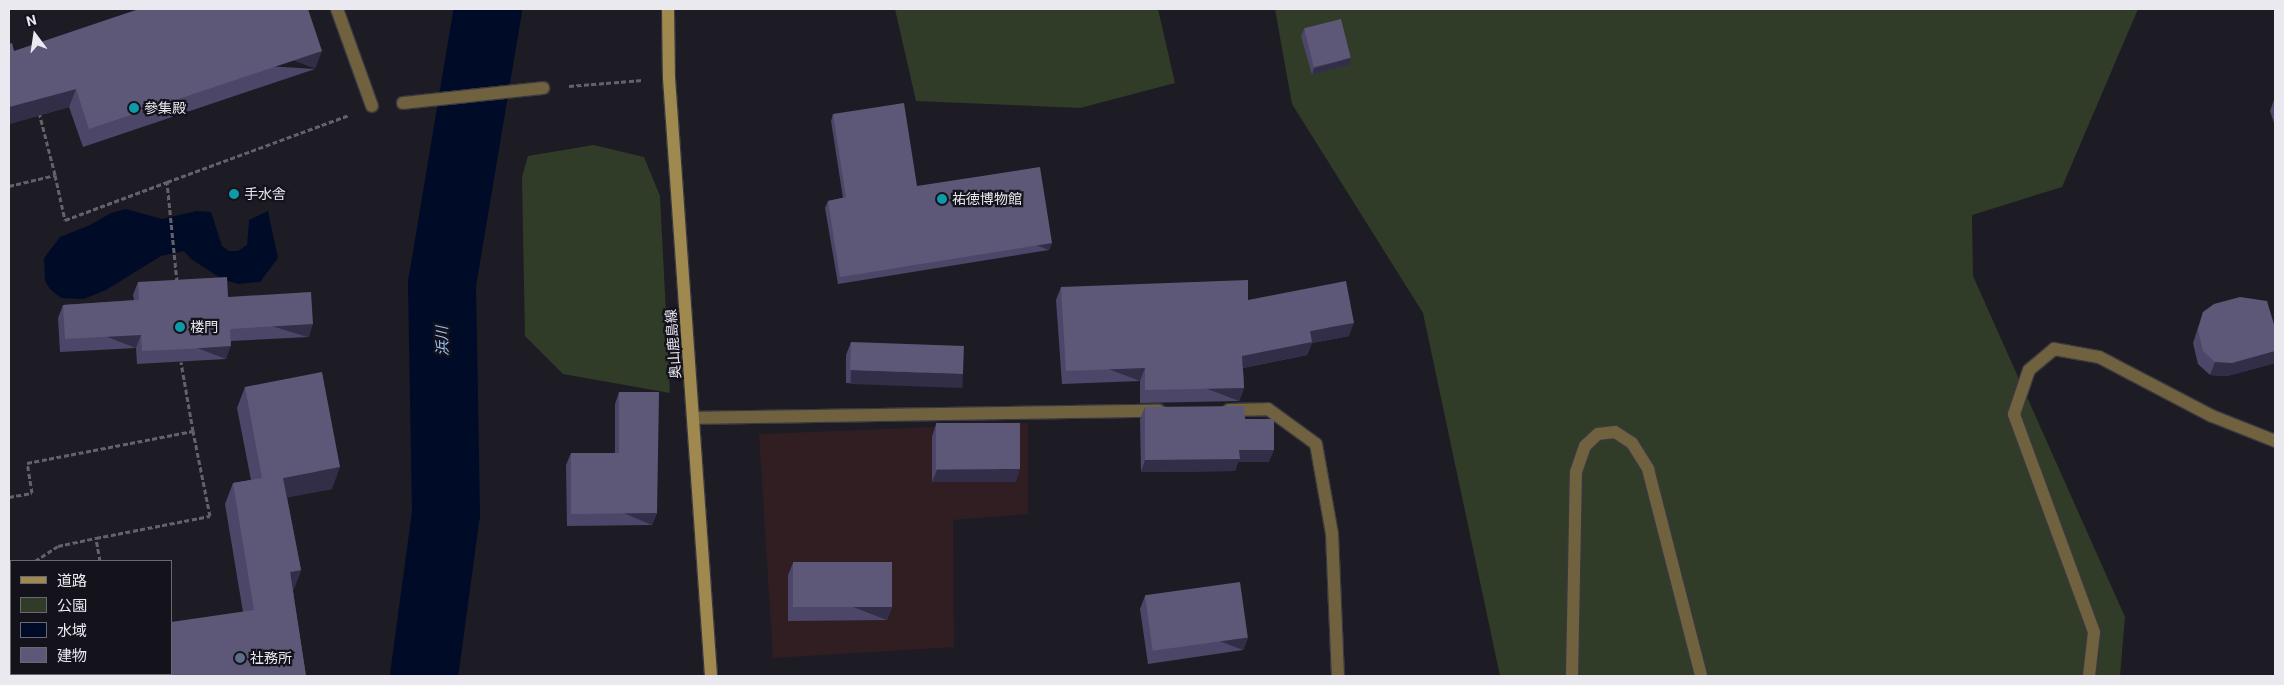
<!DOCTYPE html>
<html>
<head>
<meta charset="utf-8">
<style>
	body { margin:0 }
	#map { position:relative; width:2284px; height:685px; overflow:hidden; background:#1d1c25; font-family:Roboto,"Noto Sans JP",sans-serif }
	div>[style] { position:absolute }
	.commercial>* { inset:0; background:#311e22 }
	.green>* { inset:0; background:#303c27 }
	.water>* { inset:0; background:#000c27 }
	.river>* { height:68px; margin:-34px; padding:0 34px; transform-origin:34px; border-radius:34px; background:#000c27 }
	.path>* { height:3px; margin-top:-1.5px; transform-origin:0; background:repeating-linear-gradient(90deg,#63626a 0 5px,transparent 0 7.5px) }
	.roads { filter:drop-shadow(1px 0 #3a3941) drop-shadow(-1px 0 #3a3941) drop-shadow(0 1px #3a3941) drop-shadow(0 -1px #3a3941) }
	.pedestrian>* { height:12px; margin:-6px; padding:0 6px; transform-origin:6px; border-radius:6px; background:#70623e }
	.minor>* { height:12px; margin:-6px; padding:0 6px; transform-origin:6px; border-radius:6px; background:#70623e }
	.secondary>* { height:12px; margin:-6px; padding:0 6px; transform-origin:6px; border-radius:6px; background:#9f894e }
	.wall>* { inset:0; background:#4c4668 }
	.shaded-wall>* { inset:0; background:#322e47; transform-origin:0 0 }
	.building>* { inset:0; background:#5d5877; transform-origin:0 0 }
	.dots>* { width:14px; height:14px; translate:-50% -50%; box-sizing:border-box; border:2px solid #14131c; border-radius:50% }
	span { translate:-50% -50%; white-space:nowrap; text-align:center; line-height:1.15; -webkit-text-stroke:4.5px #14131c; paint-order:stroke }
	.poi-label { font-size:14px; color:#eae9f0 }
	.left { translate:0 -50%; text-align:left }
	.street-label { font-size:14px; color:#eae9f0 }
	.water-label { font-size:15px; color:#9cc5fc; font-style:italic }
	.frame { position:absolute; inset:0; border:10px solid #eae9f0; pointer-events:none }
	.legend { position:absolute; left:10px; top:560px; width:162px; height:115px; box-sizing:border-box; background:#14131c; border:1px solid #6a6971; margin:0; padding:6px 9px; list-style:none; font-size:15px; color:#eae9f0 }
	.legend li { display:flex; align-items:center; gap:10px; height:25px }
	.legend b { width:25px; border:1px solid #6a6971 }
	.north { position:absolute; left:10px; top:10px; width:50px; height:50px; -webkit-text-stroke:4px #14131c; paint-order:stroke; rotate:346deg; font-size:14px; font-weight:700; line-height:20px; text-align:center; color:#eae9f0 }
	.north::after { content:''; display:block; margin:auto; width:18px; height:22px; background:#eae9f0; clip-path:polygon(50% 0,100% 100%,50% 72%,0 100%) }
</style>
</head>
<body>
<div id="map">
	<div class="commercial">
		<div style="clip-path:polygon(1028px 423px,1028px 514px,953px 520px,954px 647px,773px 658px,759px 434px)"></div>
	</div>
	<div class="green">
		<div style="clip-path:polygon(895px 9px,1158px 9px,1175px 83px,1080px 108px,916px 101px)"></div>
		<div style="clip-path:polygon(1275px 9px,2138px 9px,2062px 187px,1972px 215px,1973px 276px,2125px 617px,2120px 676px,1500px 676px,1423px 313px,1292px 104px)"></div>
		<div style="clip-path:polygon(594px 145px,644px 157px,660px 196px,670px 393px,563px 374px,525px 336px,522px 177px,528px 156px)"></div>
	</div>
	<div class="water">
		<div style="clip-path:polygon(126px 209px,162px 219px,196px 211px,211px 212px,222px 246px,229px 251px,238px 251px,247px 245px,249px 220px,268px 211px,278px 258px,260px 282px,238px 284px,222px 279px,191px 259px,184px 251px,161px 256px,106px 290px,84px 299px,61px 298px,50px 289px,45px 281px,44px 258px,60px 237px,90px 225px,111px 213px)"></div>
	</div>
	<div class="river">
		<div style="left:424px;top:676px;width:164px;rotate:-82.3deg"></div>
		<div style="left:446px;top:513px;width:229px;rotate:-91deg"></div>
		<div style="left:442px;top:284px;width:279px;rotate:-80.5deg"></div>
	</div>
	<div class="path">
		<div style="left:569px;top:86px;width:74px;rotate:-4.6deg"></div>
		<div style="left:39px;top:112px;width:65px;rotate:75.7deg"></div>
		<div style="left:9px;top:186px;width:47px;rotate:-13.4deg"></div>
		<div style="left:55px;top:175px;width:46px;rotate:77.5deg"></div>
		<div style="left:65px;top:220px;width:109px;rotate:-20.4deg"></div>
		<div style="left:177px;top:282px;width:100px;rotate:-95.7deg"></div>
		<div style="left:167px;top:182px;width:194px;rotate:-20.2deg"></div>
		<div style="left:9px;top:497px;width:23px;rotate:-10deg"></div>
		<div style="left:32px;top:493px;width:30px;rotate:-99deg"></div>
		<div style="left:27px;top:463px;width:169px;rotate:-10.9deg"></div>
		<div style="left:193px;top:431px;width:70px;rotate:-99.9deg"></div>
		<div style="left:35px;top:561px;width:27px;rotate:-33deg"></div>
		<div style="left:58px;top:546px;width:39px;rotate:-12deg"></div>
		<div style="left:100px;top:561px;width:23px;rotate:-100deg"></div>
		<div style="left:96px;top:538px;width:116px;rotate:-10.9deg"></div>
		<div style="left:210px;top:516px;width:87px;rotate:-101.3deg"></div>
		<div style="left:36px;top:676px;width:2px;rotate:-90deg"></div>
	</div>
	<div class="roads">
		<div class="pedestrian">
			<div style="left:403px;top:103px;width:141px;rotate:-6.1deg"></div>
		</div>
		<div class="minor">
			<div style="left:337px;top:9px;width:103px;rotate:70.2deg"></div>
			<div style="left:1229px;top:410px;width:39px;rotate:-1deg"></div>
			<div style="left:1268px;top:409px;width:59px;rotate:36.1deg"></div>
			<div style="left:1316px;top:444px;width:91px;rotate:79.9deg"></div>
			<div style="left:1332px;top:534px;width:142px;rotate:87.6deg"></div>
			<div style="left:694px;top:418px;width:465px;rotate:-0.9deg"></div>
			<div style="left:1572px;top:676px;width:204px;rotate:-88.9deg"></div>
			<div style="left:1576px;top:472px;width:28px;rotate:-71deg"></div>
			<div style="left:1585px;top:446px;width:18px;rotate:-43deg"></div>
			<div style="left:1598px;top:434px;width:17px;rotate:-7deg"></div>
			<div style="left:1615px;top:432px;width:20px;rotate:33deg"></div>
			<div style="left:1632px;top:443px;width:31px;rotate:58deg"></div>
			<div style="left:1648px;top:469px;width:214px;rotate:75.6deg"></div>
			<div style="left:2089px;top:676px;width:44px;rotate:-83.5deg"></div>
			<div style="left:2094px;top:632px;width:232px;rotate:-110.2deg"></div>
			<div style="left:2014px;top:414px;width:46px;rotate:-71.2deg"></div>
			<div style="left:2029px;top:370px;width:33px;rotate:-40deg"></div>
			<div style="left:2054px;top:349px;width:46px;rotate:10.1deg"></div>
			<div style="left:2099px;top:357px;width:127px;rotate:27.6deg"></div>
			<div style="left:2212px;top:416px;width:68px;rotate:21.6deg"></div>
		</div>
		<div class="secondary">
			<div style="left:668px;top:9px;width:69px;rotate:89.2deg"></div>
			<div style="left:669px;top:78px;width:599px;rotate:85.98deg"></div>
		</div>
	</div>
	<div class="wall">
		<div style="clip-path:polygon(1304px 29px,1349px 65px,1312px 75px,1301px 36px)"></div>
		<div style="clip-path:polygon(9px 44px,14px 51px,315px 69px,83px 147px,69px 107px,9px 124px)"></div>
		<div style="clip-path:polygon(2275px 97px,2275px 126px,2270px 111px)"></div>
		<div style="clip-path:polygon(833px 114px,917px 186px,1052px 243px,1049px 250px,838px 284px,825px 208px,828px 201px,843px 198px,831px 121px)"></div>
		<div style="clip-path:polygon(138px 282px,228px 297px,309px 337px,231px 341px,226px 359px,137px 364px,136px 348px,60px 352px,58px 318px,63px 305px,134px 300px,133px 295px)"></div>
		<div style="clip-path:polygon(1061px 287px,1248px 300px,1349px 336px,1312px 343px,1307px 355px,1243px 368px,1244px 388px,1239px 401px,1140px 403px,1140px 381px,1062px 384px,1056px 300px)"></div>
		<div style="clip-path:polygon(2203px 312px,2275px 328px,2275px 363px,2227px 376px,2210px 375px,2198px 364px,2193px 343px)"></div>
		<div style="clip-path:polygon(851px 342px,958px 387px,846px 383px,846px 355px)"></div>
		<div style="clip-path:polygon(245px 387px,332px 489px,287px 497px,301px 570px,293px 591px,306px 676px,53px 676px,54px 674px,171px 674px,243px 612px,225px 504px,233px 483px,251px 480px,237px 408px)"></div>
		<div style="clip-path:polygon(619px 392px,657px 513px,652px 525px,567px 526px,566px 465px,571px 453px,615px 453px,615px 404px)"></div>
		<div style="clip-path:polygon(1145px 407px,1245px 419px,1269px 462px,1238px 462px,1235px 471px,1141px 472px,1140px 419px)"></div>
		<div style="clip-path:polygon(936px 424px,1016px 482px,932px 482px,932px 437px)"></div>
		<div style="clip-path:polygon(793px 563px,892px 607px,887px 620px,788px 621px,788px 575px)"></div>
		<div style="clip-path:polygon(1145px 596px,1248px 637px,1243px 650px,1148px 664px,1140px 609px)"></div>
	</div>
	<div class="shaded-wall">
		<div style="left:322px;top:51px;width:19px;height:246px;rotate:111deg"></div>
		<div style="clip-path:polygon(1351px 58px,1349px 65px,1312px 75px,1314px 68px)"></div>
		<div style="clip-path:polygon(76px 89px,69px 107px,9px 124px,9px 107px)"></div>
		<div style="left:1052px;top:243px;width:8px;height:215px;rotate:113deg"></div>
		<div style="clip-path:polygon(1354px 323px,1349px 336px,1312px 343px,1307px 355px,1238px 369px,1242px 356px,1310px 331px)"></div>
		<div style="left:313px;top:324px;width:14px;height:83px;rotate:107deg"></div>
		<div style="left:141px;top:335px;width:14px;height:76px;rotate:111deg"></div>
		<div style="left:231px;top:346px;width:14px;height:89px;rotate:111deg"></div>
		<div style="clip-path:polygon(2275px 351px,2275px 363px,2227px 376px,2210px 375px,2215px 362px)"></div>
		<div style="left:1145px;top:368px;width:14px;height:79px;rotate:111deg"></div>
		<div style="left:851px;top:370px;width:112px;height:14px;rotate:2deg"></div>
		<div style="left:1244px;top:388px;width:14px;height:99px;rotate:111deg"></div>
		<div style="clip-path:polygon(1239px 450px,1274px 450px,1269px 462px,1238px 462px,1235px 471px,1141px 472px,1145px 460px)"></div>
		<div style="clip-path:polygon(340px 467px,332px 489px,275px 500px,283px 478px)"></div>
		<div style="clip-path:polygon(1020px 469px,1016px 482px,932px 482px,937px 470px)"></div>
		<div style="left:657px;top:513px;width:13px;height:86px;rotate:113deg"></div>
		<div style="clip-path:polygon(301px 570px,293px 591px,290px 572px)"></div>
		<div style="left:892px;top:607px;width:14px;height:99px;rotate:111deg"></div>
		<div style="left:1248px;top:637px;width:14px;height:96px;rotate:111deg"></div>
	</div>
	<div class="building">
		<div style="clip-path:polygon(139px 9px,308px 9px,322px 51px,89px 129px,76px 89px,9px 107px,9px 44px,12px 43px,14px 51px)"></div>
		<div style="left:1341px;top:19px;width:40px;height:38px;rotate:76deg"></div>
		<div style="clip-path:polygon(904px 103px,917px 186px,1040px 167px,1052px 243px,840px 277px,828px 201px,846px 197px,833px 114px)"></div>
		<div style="clip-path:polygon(227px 277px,228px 297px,311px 292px,313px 324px,230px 329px,231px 346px,186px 349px,142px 351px,141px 335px,65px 339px,63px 305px,139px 300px,138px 282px)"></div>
		<div style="clip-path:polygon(1248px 280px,1248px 300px,1346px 281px,1354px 323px,1310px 331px,1312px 342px,1242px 356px,1244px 388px,1145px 390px,1145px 368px,1066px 371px,1061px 287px)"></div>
		<div style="clip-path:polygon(2240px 297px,2267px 301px,2275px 328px,2275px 351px,2232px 363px,2215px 362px,2203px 351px,2198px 330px,2203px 312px,2214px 304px)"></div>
		<div style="left:851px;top:342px;width:113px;height:28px;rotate:2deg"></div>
		<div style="clip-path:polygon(322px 372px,340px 467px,283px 478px,301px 570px,290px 572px,306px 676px,62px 676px,62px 674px,171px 674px,171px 622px,254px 610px,233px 483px,262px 478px,245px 387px)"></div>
		<div style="clip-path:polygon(619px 392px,659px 392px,657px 513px,571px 514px,571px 453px,619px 453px)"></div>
		<div style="clip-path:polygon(1244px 406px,1245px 419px,1274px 419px,1274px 450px,1239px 450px,1240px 459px,1145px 460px,1145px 407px)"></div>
		<div style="left:1020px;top:423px;width:46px;height:84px;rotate:90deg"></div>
		<div style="left:892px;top:562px;width:45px;height:99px;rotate:90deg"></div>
		<div style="left:1240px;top:582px;width:56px;height:96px;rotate:82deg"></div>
	</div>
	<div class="dots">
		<div style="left:134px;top:108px;background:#0f9aa8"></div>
		<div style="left:234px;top:194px;background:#0f9aa8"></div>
		<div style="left:942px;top:199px;background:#0f9aa8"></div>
		<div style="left:180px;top:327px;background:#0f9aa8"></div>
		<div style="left:240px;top:658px;background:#5c6f8a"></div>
	</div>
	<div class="poi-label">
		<span class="left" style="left:144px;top:108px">參集殿</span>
		<span class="left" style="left:244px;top:194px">手水舎</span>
		<span class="left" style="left:952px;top:199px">祐徳博物館</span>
		<span class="left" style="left:190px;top:327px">楼門</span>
		<span class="left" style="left:250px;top:658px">社務所</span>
	</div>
	<div class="street-label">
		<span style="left:673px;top:344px;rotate:-94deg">奥山鹿島線</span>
	</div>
	<div class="water-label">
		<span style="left:443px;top:341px;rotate:-91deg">浜川</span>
	</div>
	<div class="frame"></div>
	<ul class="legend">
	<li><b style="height:6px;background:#9f894e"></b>道路</li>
	<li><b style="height:14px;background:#303c27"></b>公園</li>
	<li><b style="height:14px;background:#000c27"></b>水域</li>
	<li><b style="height:14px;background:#5d5877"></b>建物</li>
	</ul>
	<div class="north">N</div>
</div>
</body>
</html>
